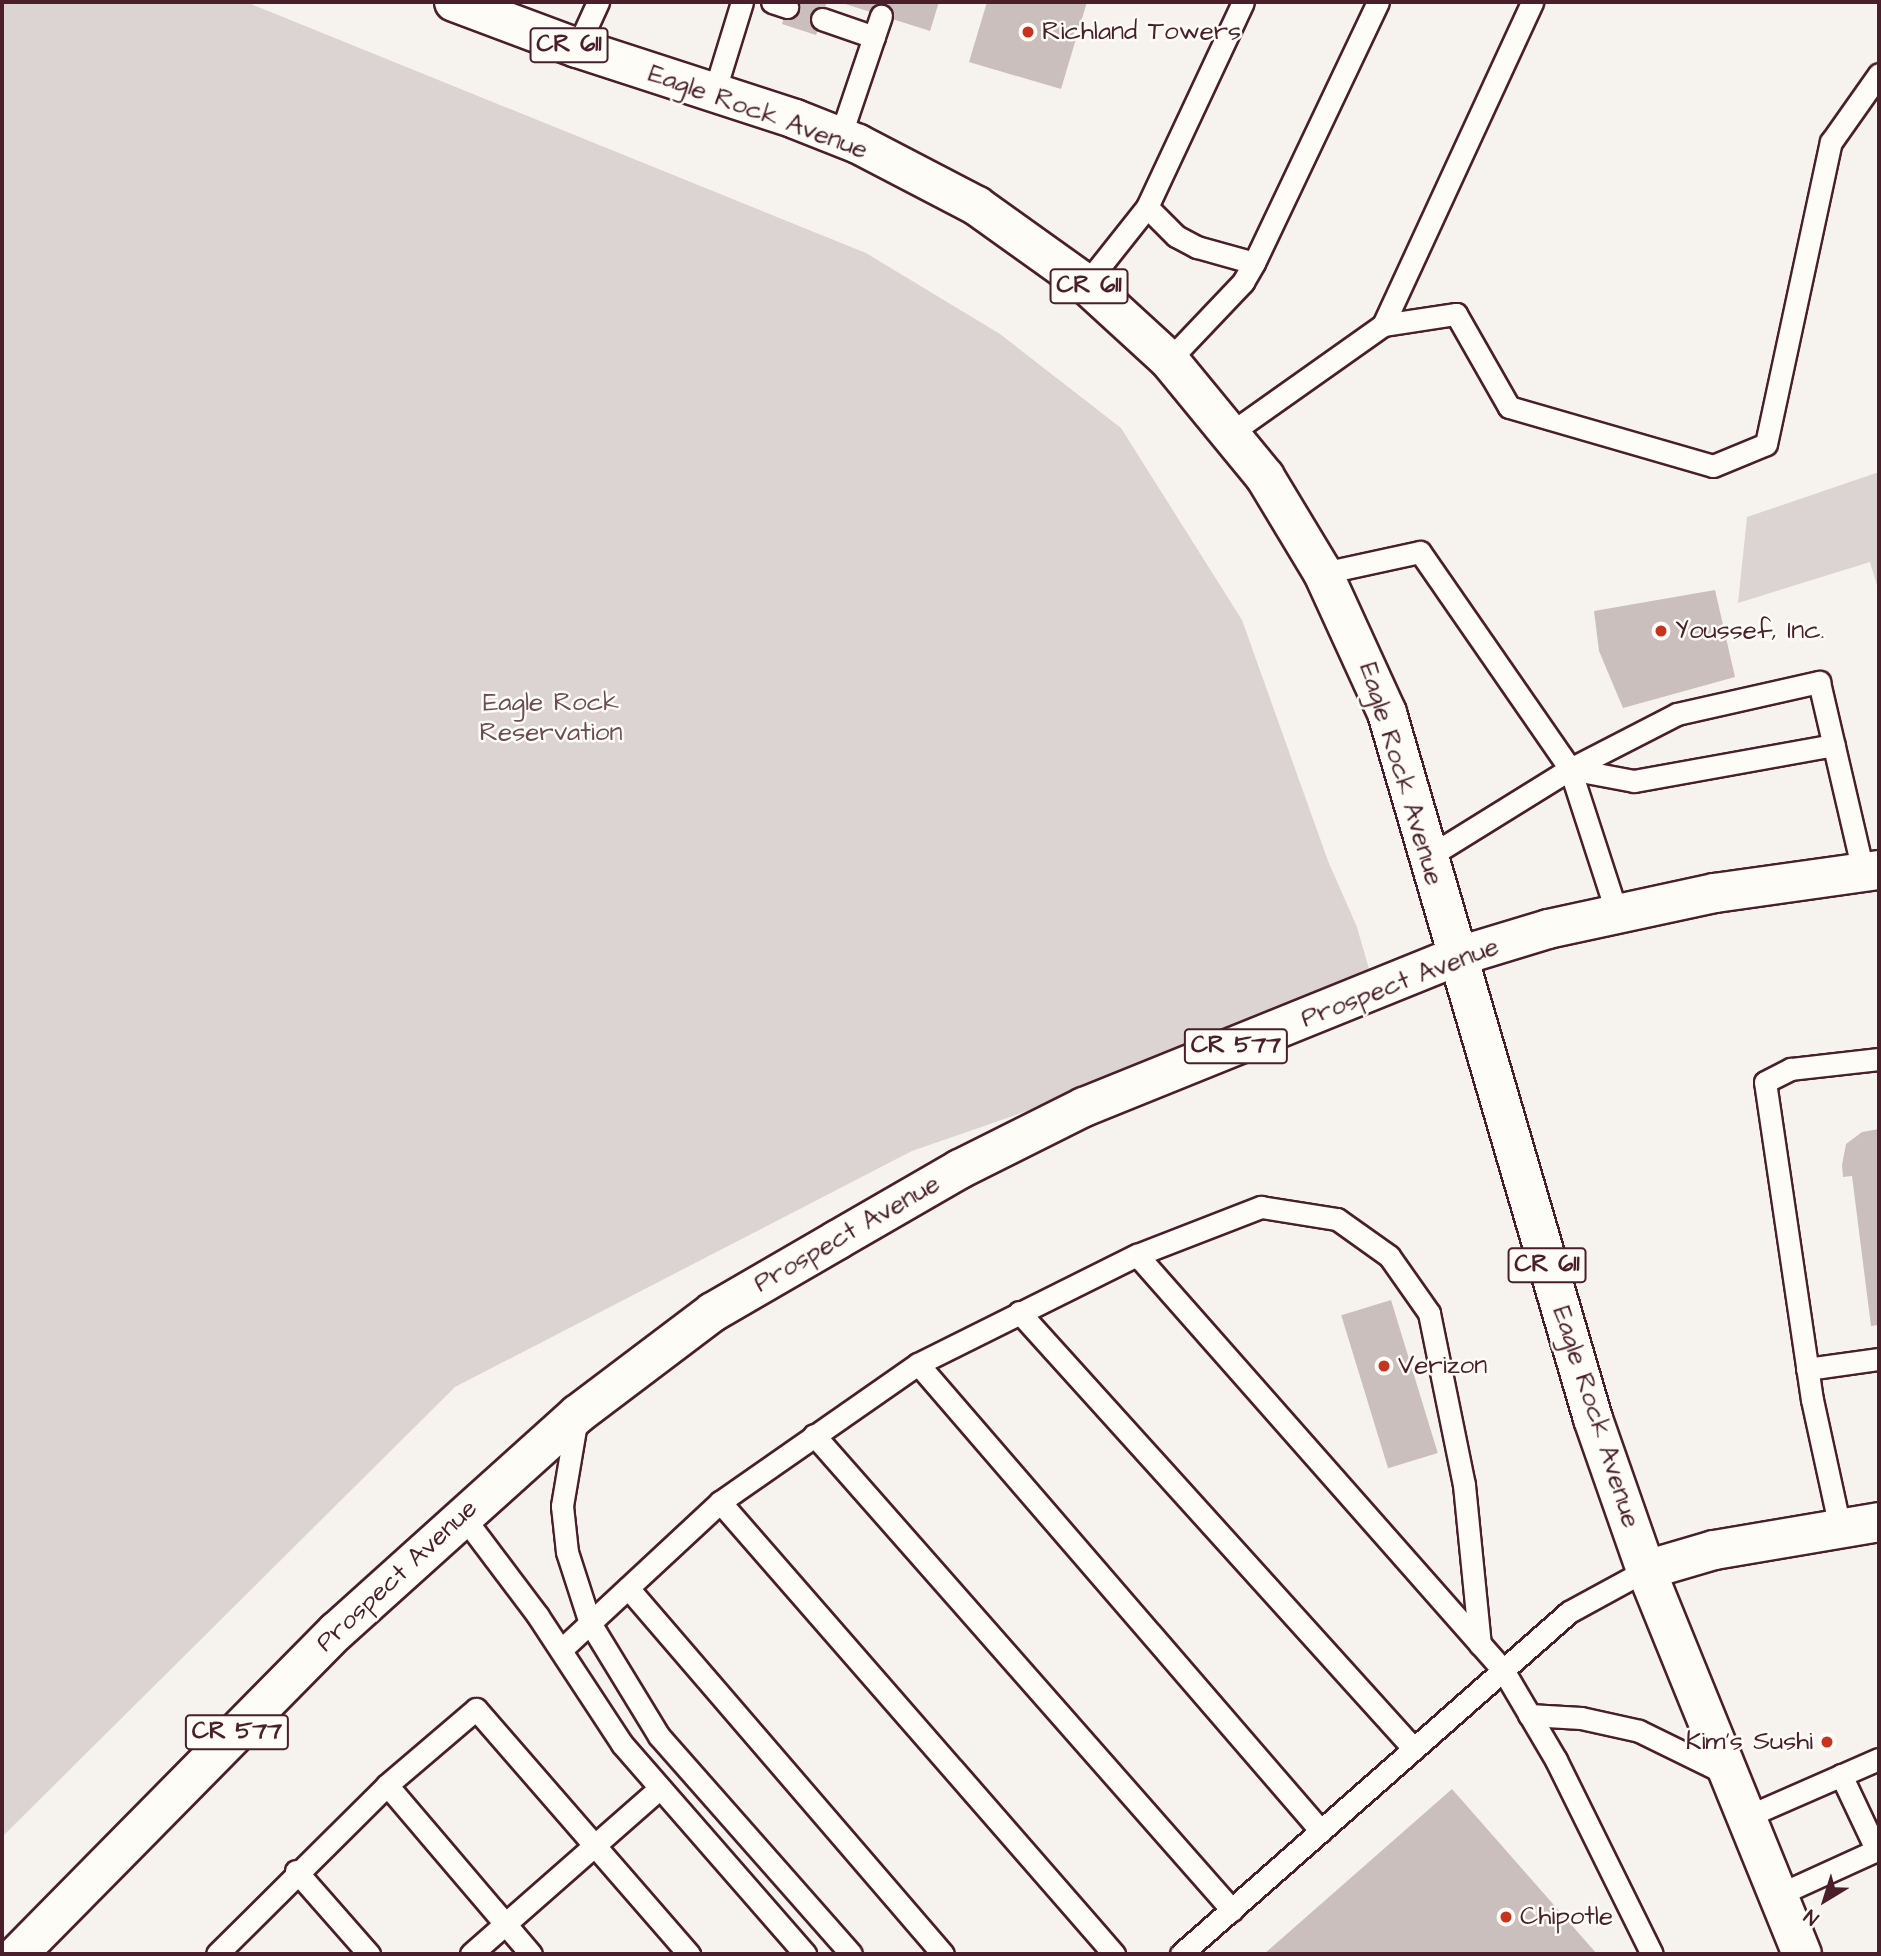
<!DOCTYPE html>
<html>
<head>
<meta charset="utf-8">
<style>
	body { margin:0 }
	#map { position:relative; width:1881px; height:1956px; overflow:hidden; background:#f6f3ef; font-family:"Architects Daughter",sans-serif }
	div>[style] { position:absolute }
	.green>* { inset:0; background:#dcd4d2 }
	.building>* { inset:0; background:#cbbfbe; transform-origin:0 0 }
	.roads { filter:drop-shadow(2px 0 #4a1f2b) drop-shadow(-2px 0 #4a1f2b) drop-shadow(0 2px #4a1f2b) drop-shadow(0 -2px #4a1f2b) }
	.service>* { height:21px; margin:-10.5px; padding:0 10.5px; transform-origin:10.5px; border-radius:10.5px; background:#fdfcf7 }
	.minor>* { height:38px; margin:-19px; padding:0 19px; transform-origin:19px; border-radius:19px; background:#fdfcf7 }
	.primary>* { height:38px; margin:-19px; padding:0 19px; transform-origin:19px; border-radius:19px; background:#fdfcf7 }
	.dots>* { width:19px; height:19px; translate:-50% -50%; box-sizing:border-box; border:4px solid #fdfcf7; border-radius:50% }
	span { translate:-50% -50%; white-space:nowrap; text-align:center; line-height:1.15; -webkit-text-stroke:5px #fdfcf7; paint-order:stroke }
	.shield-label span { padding:2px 5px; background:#fdfcf7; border:2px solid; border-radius:5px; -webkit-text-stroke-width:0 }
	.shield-label { font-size:24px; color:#4a1f2b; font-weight:700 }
	.poi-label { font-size:26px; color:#4a1f2b }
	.left { translate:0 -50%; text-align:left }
	.right { translate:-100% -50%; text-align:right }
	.street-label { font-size:26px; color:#4a1f2b }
	.park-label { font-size:26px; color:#6e4c55 }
	.frame { position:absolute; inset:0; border:4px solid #4a1f2b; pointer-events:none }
	.north { position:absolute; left:1790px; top:1865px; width:70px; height:70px; -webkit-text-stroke:5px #fdfcf7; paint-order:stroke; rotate:218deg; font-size:19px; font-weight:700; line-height:28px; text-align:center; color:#4a1f2b }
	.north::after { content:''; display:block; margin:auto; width:24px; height:32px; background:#4a1f2b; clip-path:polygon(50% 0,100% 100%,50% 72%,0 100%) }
</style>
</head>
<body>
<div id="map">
	<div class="green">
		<div style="clip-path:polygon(2px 2px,246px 2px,866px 253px,1000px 334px,1121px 428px,1242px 620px,1328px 861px,1357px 927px,1375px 990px,912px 1151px,455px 1387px,2px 1837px)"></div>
		<div style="clip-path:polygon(1879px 472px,1879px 592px,1870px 562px,1738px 603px,1747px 517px)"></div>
	</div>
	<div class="building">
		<div style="clip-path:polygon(789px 2px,827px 2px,816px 35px,782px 24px)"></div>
		<div style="clip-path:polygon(839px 2px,939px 2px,930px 31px)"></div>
		<div style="clip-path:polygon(987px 2px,1087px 2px,1061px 89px,969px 62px)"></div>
		<div style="clip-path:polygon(1715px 590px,1735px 677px,1623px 708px,1599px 651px,1594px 611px)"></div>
		<div style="clip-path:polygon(1879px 1129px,1879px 1325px,1871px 1326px,1852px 1176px,1843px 1177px,1842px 1165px,1846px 1144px,1862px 1132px)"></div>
		<div style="left:1391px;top:1300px;width:160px;height:52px;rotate:73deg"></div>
		<div style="clip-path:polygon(1452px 1789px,1597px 1954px,1264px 1954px)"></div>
	</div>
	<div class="roads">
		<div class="service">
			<div style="left:772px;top:2px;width:16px;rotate:18deg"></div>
			<div style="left:822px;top:19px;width:55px;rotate:19.1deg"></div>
			<div style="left:577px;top:48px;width:51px;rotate:-65.5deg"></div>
			<div style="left:714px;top:93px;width:95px;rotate:-72.9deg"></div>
			<div style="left:840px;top:137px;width:128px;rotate:-71.3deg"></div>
			<div style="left:1147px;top:207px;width:41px;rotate:45deg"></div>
			<div style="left:1176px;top:236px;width:24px;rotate:28deg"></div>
			<div style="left:1197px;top:247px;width:59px;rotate:15.7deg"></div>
			<div style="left:1086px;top:284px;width:98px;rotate:-51.6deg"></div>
			<div style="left:1147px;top:207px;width:226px;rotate:-64.9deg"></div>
			<div style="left:1383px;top:325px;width:74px;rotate:-8.6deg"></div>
			<div style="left:1456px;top:314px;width:107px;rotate:60.3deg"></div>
			<div style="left:1509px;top:407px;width:212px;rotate:16.1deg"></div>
			<div style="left:1713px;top:466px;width:57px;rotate:-22.5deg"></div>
			<div style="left:1766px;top:444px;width:309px;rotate:-77.9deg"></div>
			<div style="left:1831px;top:142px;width:83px;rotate:-54.8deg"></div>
			<div style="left:1169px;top:360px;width:108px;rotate:-46.5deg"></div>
			<div style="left:1243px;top:282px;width:22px;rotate:-60deg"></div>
			<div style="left:1254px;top:263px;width:289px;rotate:-64.6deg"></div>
			<div style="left:1232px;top:432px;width:185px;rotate:-35.3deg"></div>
			<div style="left:1383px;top:325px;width:356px;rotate:-65.2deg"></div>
			<div style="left:1323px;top:573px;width:99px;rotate:-12.2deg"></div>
			<div style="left:1420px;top:552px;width:264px;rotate:55.3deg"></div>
			<div style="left:1570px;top:769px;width:120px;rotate:-27.2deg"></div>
			<div style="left:1677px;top:714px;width:146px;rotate:-12.7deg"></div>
			<div style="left:1819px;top:682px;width:194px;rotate:76.9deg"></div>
			<div style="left:1570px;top:769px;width:152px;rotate:72deg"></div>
			<div style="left:1428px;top:857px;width:167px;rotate:-31.8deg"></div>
			<div style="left:1570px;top:769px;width:65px;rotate:10.6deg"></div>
			<div style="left:1634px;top:781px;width:203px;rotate:-10.2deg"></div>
			<div style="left:1137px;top:1255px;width:553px;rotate:48.59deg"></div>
			<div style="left:1503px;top:1670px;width:104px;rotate:59.5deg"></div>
			<div style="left:1556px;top:1760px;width:216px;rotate:63.7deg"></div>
			<div style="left:1019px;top:1312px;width:589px;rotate:47.89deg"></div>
			<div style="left:918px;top:1364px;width:617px;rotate:49.21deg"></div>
			<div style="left:1807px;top:1369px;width:73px;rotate:-7.9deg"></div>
			<div style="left:577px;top:1417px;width:90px;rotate:99.6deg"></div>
			<div style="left:562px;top:1506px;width:46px;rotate:83.8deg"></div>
			<div style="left:567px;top:1552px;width:75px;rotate:72.1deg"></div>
			<div style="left:590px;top:1623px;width:132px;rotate:58.6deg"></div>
			<div style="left:659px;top:1736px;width:290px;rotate:48.6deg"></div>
			<div style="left:814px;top:1435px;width:633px;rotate:48.65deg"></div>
			<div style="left:720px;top:1502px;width:600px;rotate:48.92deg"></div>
			<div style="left:462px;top:1515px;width:126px;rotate:53deg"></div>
			<div style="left:538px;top:1616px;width:153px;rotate:56.7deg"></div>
			<div style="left:622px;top:1744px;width:279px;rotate:48.9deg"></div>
			<div style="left:1840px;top:1528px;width:131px;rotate:-102.3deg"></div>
			<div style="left:1812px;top:1400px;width:321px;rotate:-98.4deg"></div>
			<div style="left:1765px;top:1082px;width:29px;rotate:-27deg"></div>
			<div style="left:1791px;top:1069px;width:89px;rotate:-6.5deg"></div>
			<div style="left:628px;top:1588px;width:483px;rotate:49.3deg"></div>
			<div style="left:562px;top:1649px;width:216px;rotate:-42.9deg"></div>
			<div style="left:720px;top:1502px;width:241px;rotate:-34.9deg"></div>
			<div style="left:918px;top:1364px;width:245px;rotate:-26.5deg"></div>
			<div style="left:1137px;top:1255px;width:133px;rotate:-21.2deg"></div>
			<div style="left:1261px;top:1207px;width:77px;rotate:9deg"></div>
			<div style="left:1337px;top:1219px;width:64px;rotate:35.4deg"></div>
			<div style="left:1389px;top:1256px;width:70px;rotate:54.9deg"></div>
			<div style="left:1429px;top:1313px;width:176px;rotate:78.5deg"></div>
			<div style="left:1464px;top:1485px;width:160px;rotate:84.3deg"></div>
			<div style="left:1529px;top:1715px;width:52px;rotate:3.3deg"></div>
			<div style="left:1581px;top:1718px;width:59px;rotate:12.6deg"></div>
			<div style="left:1639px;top:1731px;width:100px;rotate:26.1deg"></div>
			<div style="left:1841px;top:1775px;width:82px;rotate:64.7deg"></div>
			<div style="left:387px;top:1785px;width:222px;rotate:49.6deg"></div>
			<div style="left:1746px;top:1817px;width:145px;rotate:-23.6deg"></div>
			<div style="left:296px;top:1871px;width:111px;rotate:48.7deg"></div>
			<div style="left:1778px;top:1895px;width:111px;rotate:-24.5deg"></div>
			<div style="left:217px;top:1954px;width:240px;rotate:-44.8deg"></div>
			<div style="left:387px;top:1785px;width:117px;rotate:-40.5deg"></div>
			<div style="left:476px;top:1709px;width:325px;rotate:49deg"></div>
			<div style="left:471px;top:1954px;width:249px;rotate:-41.3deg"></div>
			<div style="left:1181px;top:1954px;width:517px;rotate:-41.39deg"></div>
			<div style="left:1569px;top:1612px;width:88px;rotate:-28.6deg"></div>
		</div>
		<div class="minor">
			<div style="left:1646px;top:1570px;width:71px;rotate:-16.4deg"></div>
			<div style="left:1714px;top:1550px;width:167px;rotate:-9.6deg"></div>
		</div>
		<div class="primary">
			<div style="left:454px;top:2px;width:131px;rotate:20.5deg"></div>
			<div style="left:577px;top:48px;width:229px;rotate:18deg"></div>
			<div style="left:795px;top:119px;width:68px;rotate:21.6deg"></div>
			<div style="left:858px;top:144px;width:134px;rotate:27.5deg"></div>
			<div style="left:977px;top:206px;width:134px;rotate:35.6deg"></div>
			<div style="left:1086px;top:284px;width:113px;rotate:42.5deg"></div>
			<div style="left:1169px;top:360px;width:151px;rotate:50.6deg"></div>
			<div style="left:1265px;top:477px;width:112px;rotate:58.9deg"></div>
			<div style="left:1323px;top:573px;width:154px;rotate:65.4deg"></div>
			<div style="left:1387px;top:713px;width:735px;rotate:73.73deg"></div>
			<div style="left:1593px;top:1419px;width:160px;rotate:70.7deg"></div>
			<div style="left:1646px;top:1570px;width:414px;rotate:67.9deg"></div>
			<div style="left:18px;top:1954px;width:454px;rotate:-45.4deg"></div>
			<div style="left:337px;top:1631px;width:324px;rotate:-42deg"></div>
			<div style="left:578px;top:1414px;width:169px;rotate:-37.1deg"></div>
			<div style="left:713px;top:1312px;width:143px;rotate:-30.1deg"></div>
			<div style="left:837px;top:1240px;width:142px;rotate:-30deg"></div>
			<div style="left:960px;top:1169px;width:139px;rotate:-26.6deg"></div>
			<div style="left:1084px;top:1107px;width:401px;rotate:-22deg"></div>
			<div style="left:1456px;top:957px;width:96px;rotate:-16.9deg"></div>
			<div style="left:1548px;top:929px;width:171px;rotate:-12.2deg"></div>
			<div style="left:1715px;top:893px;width:166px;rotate:-8deg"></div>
		</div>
	</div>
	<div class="dots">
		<div style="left:1028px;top:32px;background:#c8321e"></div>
		<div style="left:1661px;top:631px;background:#c8321e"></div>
		<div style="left:1384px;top:1366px;background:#c8321e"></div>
		<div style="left:1827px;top:1742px;background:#c8321e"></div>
		<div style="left:1506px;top:1917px;background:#c8321e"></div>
	</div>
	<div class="shield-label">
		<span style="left:569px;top:45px">CR 611</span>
		<span style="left:1089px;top:286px">CR 611</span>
		<span style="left:1236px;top:1046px">CR 577</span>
		<span style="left:1547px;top:1265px">CR 611</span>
		<span style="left:237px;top:1732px">CR 577</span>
	</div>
	<div class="poi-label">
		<span class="left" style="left:1042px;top:32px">Richland Towers</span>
		<span class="left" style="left:1675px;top:631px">Youssef, Inc.</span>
		<span class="left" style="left:1398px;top:1366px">Verizon</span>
		<span class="right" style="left:1813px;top:1742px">Kim's Sushi</span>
		<span class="left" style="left:1520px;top:1917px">Chipotle</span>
	</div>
	<div class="street-label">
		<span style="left:758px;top:112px;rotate:20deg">Eagle Rock Avenue</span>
		<span style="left:1401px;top:774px;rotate:73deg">Eagle Rock Avenue</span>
		<span style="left:1400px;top:983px;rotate:-21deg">Prospect Avenue</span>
		<span style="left:847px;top:1234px;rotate:-30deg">Prospect Avenue</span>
		<span style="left:1596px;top:1417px;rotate:72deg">Eagle Rock Avenue</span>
		<span style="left:397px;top:1576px;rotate:-43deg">Prospect Avenue</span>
	</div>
	<div class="park-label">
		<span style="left:551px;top:718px">Eagle Rock<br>Reservation</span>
	</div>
	<div class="frame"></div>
	<div class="north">N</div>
</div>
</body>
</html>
